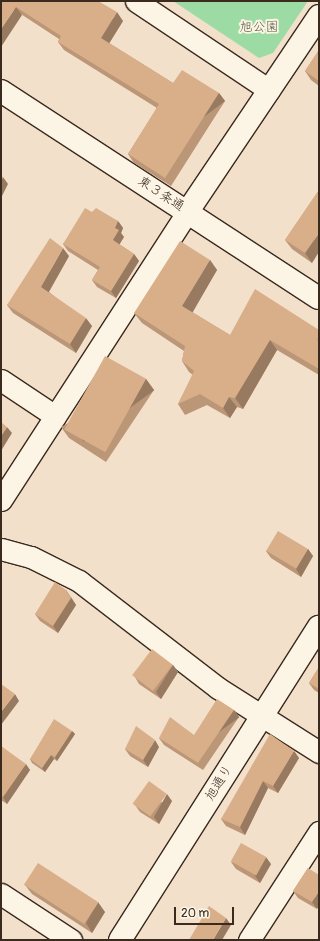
<!DOCTYPE html>
<html>
<head>
<meta charset="utf-8">
<style>
	body { margin:0 }
	#map { position:relative; width:320px; height:941px; overflow:hidden; background:#f2e0ca; font-family:Pangolin,"Klee One",sans-serif }
	div>[style] { position:absolute }
	.green>* { inset:0; background:#9cdba3 }
	.roads { filter:drop-shadow(1px 0 #3b2a1e) drop-shadow(-1px 0 #3b2a1e) drop-shadow(0 1px #3b2a1e) drop-shadow(0 -1px #3b2a1e) }
	.street>* { height:21px; margin:-10.5px; padding:0 10.5px; transform-origin:10.5px; border-radius:10.5px; background:#fcf5e5 }
	.secondary>* { height:22px; margin:-11px; padding:0 11px; transform-origin:11px; border-radius:11px; background:#fcf5e5 }
	.wall>* { inset:0; background:#bb9677 }
	.shaded-wall>* { inset:0; background:#987a61; transform-origin:0 0 }
	.building>* { inset:0; background:#d9af8a; transform-origin:0 0 }
	span { translate:-50% -50%; white-space:nowrap; text-align:center; line-height:1.15; -webkit-text-stroke:4px #fcf5e5; paint-order:stroke }
	.park-label { font-size:13px; color:#53563f }
	.street-label { font-size:13px; color:#3b2a1e }
	.frame { position:absolute; inset:0; border:2px solid #3b2a1e; pointer-events:none }
	.scale { position:absolute; left:174px; top:907px; width:60px; height:18px; box-sizing:border-box; border:2px solid #3b2a1e; border-top:0; padding-left:5px; font-size:12px; line-height:14px; white-space:nowrap; color:#3b2a1e; -webkit-text-stroke:3px #fcf5e5; paint-order:stroke }
</style>
</head>
<body>
<div id="map">
	<div class="green">
		<div style="clip-path:polygon(173px 1px,308px 1px,273px 53px,259px 58px)"></div>
	</div>
	<div class="roads">
		<div class="street">
			<div style="left:136px;top:1px;width:160px;rotate:33.8deg"></div>
			<div style="left:1px;top:380px;width:65px;rotate:33.7deg"></div>
			<div style="left:1px;top:500px;width:344px;rotate:-57.1deg"></div>
			<div style="left:1px;top:549px;width:31px;rotate:15deg"></div>
			<div style="left:31px;top:557px;width:54px;rotate:26.6deg"></div>
			<div style="left:79px;top:581px;width:175px;rotate:37.6deg"></div>
			<div style="left:218px;top:688px;width:120px;rotate:32.4deg"></div>
			<div style="left:1px;top:894px;width:84px;rotate:33.3deg"></div>
			<div style="left:249px;top:940px;width:129px;rotate:-57.1deg"></div>
		</div>
		<div class="secondary">
			<div style="left:1px;top:91px;width:379px;rotate:33.1deg"></div>
			<div style="left:188px;top:211px;width:235px;rotate:-56.1deg"></div>
			<div style="left:120px;top:940px;width:371px;rotate:-57.6deg"></div>
		</div>
	</div>
	<div class="wall">
		<div style="clip-path:polygon(1px 1px,123px 21px,109px 43px,173px 83px,219px 93px,225px 101px,171px 186px,134px 163px,128px 154px,157px 108px,64px 50px,58px 42px,59px 39px)"></div>
		<div style="clip-path:polygon(319px 50px,319px 86px,311px 80px,305px 71px)"></div>
		<div style="clip-path:polygon(319px 190px,312px 263px,292px 249px,285px 240px)"></div>
		<div style="clip-path:polygon(92px 212px,118px 221px,123px 228px,121px 233px,124px 237px,119px 244px,134px 254px,139px 261px,116px 298px,97px 287px,92px 280px,98px 270px,68px 251px,63px 244px)"></div>
		<div style="clip-path:polygon(69px 256px,49px 292px,92px 326px,76px 353px,13px 313px,7px 305px)"></div>
		<div style="clip-path:polygon(210px 260px,217px 270px,192px 312px,230px 335px,319px 330px,319px 375px,277px 350px,243px 409px,237px 407px,230px 418px,207px 405px,185px 415px,178px 404px,193px 375px,189px 372px,182px 361px,184px 351px,142px 323px,134px 313px)"></div>
		<div style="clip-path:polygon(146px 379px,154px 390px,106px 462px,69px 438px,61px 427px)"></div>
		<div style="clip-path:polygon(308px 549px,313px 556px,301px 577px,271px 558px,266px 551px)"></div>
		<div style="clip-path:polygon(71px 597px,76px 605px,58px 633px,40px 621px,35px 614px)"></div>
		<div style="clip-path:polygon(173px 665px,178px 672px,161px 699px,139px 684px,135px 677px)"></div>
		<div style="clip-path:polygon(319px 667px,319px 693px,314px 690px,309px 683px)"></div>
		<div style="clip-path:polygon(234px 710px,239px 717px,203px 770px,164px 745px,159px 738px,194px 735px)"></div>
		<div style="clip-path:polygon(72px 731px,75px 734px,57px 761px,54px 759px,45px 772px,32px 763px,30px 759px)"></div>
		<div style="clip-path:polygon(1px 746px,30px 770px,7px 804px,1px 800px)"></div>
		<div style="clip-path:polygon(159px 747px,148px 767px,130px 756px,125px 749px)"></div>
		<div style="clip-path:polygon(294px 751px,299px 758px,278px 793px,268px 788px,245px 835px,226px 826px,221px 819px)"></div>
		<div style="clip-path:polygon(172px 801px,159px 824px,140px 812px,135px 805px)"></div>
		<div style="clip-path:polygon(231px 862px,271px 864px,260px 883px,236px 869px)"></div>
		<div style="clip-path:polygon(308px 868px,317px 909px,298px 898px,293px 891px)"></div>
		<div style="clip-path:polygon(25px 885px,105px 912px,92px 933px,32px 894px)"></div>
	</div>
	<div class="shaded-wall">
		<div style="clip-path:polygon(16px 7px,22px 15px,1px 47px,1px 29px)"></div>
		<div style="clip-path:polygon(117px 12px,123px 21px,107px 47px,101px 38px)"></div>
		<div style="left:219px;top:93px;width:10px;height:101px;rotate:53deg"></div>
		<div style="clip-path:polygon(3px 177px,8px 184px,1px 198px,1px 181px)"></div>
		<div style="clip-path:polygon(118px 221px,123px 228px,121px 233px,124px 237px,118px 247px,113px 240px,115px 228px)"></div>
		<div style="clip-path:polygon(319px 233px,319px 252px,312px 263px,305px 253px)"></div>
		<div style="clip-path:polygon(63px 248px,69px 256px,47px 295px,41px 287px)"></div>
		<div style="clip-path:polygon(134px 254px,139px 261px,116px 298px,111px 291px)"></div>
		<div style="clip-path:polygon(210px 260px,217px 270px,190px 317px,182px 306px)"></div>
		<div style="clip-path:polygon(86px 318px,92px 326px,76px 353px,70px 344px)"></div>
		<div style="clip-path:polygon(270px 340px,277px 350px,243px 409px,235px 398px)"></div>
		<div style="left:146px;top:379px;width:14px;height:87px;rotate:54deg"></div>
		<div style="clip-path:polygon(229px 397px,237px 407px,230px 418px,223px 408px)"></div>
		<div style="clip-path:polygon(7px 427px,12px 433px,1px 451px,1px 436px)"></div>
		<div style="clip-path:polygon(308px 549px,313px 556px,301px 577px,296px 569px)"></div>
		<div style="clip-path:polygon(66px 590px,76px 605px,58px 633px,53px 626px)"></div>
		<div style="clip-path:polygon(173px 665px,178px 672px,161px 699px,156px 692px)"></div>
		<div style="clip-path:polygon(15px 694px,19px 701px,1px 725px,1px 712px)"></div>
		<div style="left:234px;top:710px;width:9px;height:64px;rotate:54deg"></div>
		<div style="clip-path:polygon(72px 731px,75px 734px,57px 761px,55px 757px)"></div>
		<div style="clip-path:polygon(155px 740px,159px 747px,148px 767px,143px 760px)"></div>
		<div style="clip-path:polygon(294px 751px,299px 758px,278px 793px,273px 786px)"></div>
		<div style="clip-path:polygon(51px 755px,54px 759px,45px 772px,42px 768px)"></div>
		<div style="clip-path:polygon(26px 764px,30px 770px,7px 804px,3px 797px)"></div>
		<div style="clip-path:polygon(263px 781px,268px 788px,245px 835px,240px 827px)"></div>
		<div style="clip-path:polygon(167px 794px,172px 801px,159px 824px,154px 817px)"></div>
		<div style="clip-path:polygon(266px 857px,271px 864px,260px 883px,255px 876px)"></div>
		<div style="clip-path:polygon(319px 891px,319px 906px,317px 909px,312px 902px)"></div>
		<div style="clip-path:polygon(98px 902px,105px 912px,92px 933px,86px 923px)"></div>
		<div style="clip-path:polygon(226px 918px,231px 925px,222px 940px,213px 940px)"></div>
	</div>
	<div class="building">
		<div style="clip-path:polygon(1px 1px,98px 1px,117px 12px,101px 38px,173px 83px,182px 70px,219px 93px,165px 178px,128px 154px,159px 104px,58px 42px,61px 36px,16px 7px,1px 29px)"></div>
		<div style="clip-path:polygon(319px 50px,319px 81px,305px 71px)"></div>
		<div style="clip-path:polygon(1px 176px,3px 177px,1px 181px)"></div>
		<div style="clip-path:polygon(319px 190px,319px 233px,305px 253px,285px 240px)"></div>
		<div style="clip-path:polygon(85px 208px,92px 212px,96px 208px,118px 221px,115px 228px,119px 230px,113px 240px,134px 254px,111px 291px,92px 280px,100px 267px,63px 244px)"></div>
		<div style="clip-path:polygon(50px 238px,63px 248px,41px 287px,86px 318px,70px 344px,7px 305px)"></div>
		<div style="clip-path:polygon(180px 241px,210px 260px,182px 306px,230px 335px,255px 289px,319px 330px,319px 336px,317px 340px,319px 341px,319px 369px,270px 340px,235px 398px,229px 397px,223px 408px,200px 394px,178px 404px,194px 371px,182px 361px,185px 346px,134px 313px)"></div>
		<div style="left:105px;top:356px;width:47px;height:84px;rotate:29deg"></div>
		<div style="clip-path:polygon(1px 422px,7px 427px,1px 436px)"></div>
		<div style="left:278px;top:531px;width:35px;height:23px;rotate:31deg"></div>
		<div style="clip-path:polygon(55px 582px,66px 590px,71px 598px,53px 626px,35px 614px)"></div>
		<div style="left:152px;top:649px;width:26px;height:33px;rotate:37deg"></div>
		<div style="clip-path:polygon(319px 667px,319px 689px,309px 683px)"></div>
		<div style="clip-path:polygon(1px 684px,15px 694px,1px 712px)"></div>
		<div style="clip-path:polygon(217px 699px,234px 710px,198px 763px,159px 738px,170px 717px,194px 735px)"></div>
		<div style="clip-path:polygon(54px 719px,72px 731px,55px 757px,51px 755px,42px 768px,30px 759px)"></div>
		<div style="clip-path:polygon(136px 726px,155px 740px,143px 760px,125px 749px)"></div>
		<div style="clip-path:polygon(270px 734px,294px 751px,273px 786px,263px 781px,240px 827px,221px 819px)"></div>
		<div style="clip-path:polygon(1px 746px,26px 764px,3px 797px,1px 796px)"></div>
		<div style="left:149px;top:781px;width:22px;height:28px;rotate:36deg"></div>
		<div style="left:241px;top:843px;width:29px;height:21px;rotate:29deg"></div>
		<div style="left:38px;top:863px;width:72px;height:26px;rotate:33deg"></div>
		<div style="clip-path:polygon(308px 868px,319px 875px,319px 891px,312px 902px,293px 891px)"></div>
		<div style="clip-path:polygon(209px 906px,226px 918px,213px 940px,189px 940px)"></div>
	</div>
	<div class="park-label">
		<span style="left:259px;top:27px">旭公園</span>
	</div>
	<div class="street-label">
		<span style="left:161px;top:194px;rotate:33deg">東３条通</span>
		<span style="left:219px;top:783px;rotate:-58deg">旭通り</span>
	</div>
	<div class="frame"></div>
	<div class="scale">20 m</div>
</div>
</body>
</html>
